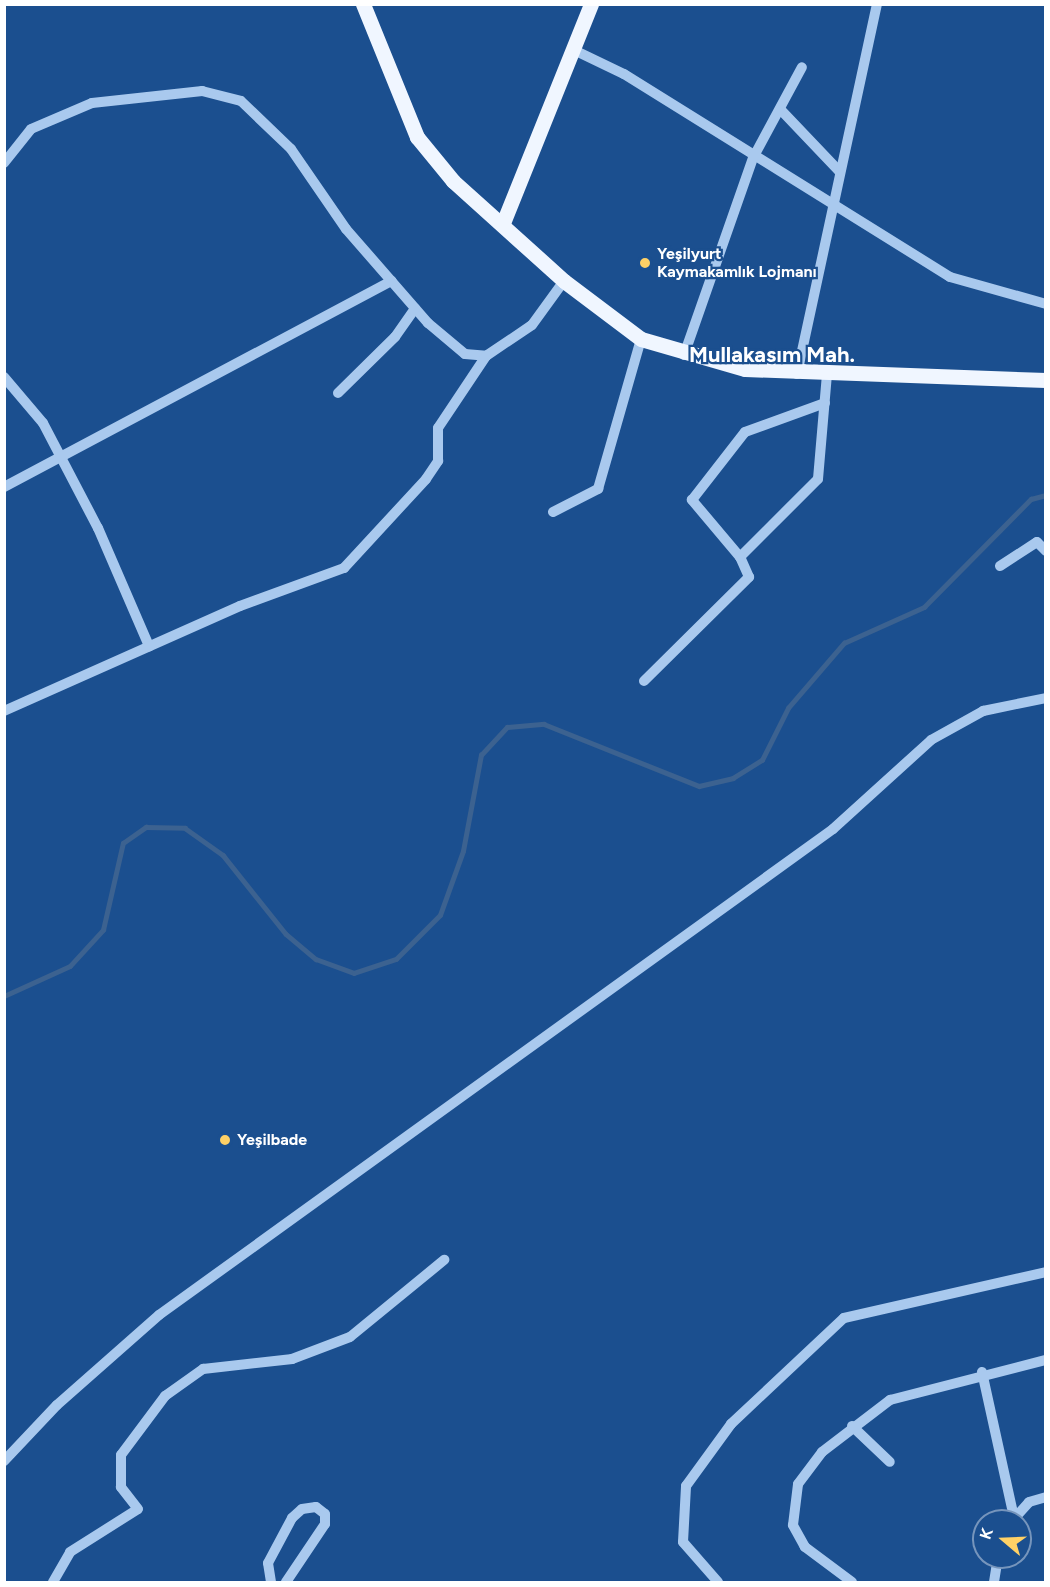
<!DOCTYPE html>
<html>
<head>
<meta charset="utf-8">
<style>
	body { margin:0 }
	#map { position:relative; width:1050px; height:1587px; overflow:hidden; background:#1b4f8f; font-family:Figtree,sans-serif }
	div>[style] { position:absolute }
	.stream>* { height:4.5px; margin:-2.25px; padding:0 2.25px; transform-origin:2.25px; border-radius:2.25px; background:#3c6290 }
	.minor>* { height:10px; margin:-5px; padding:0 5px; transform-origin:5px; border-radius:5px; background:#a9c9ee }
	.major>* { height:15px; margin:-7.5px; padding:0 7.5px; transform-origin:7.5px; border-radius:7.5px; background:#f0f6ff }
	.dots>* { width:16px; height:16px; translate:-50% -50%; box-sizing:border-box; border:3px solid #1b4f8f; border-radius:50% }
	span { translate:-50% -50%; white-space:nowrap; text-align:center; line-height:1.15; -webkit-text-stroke:4.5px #1b4f8f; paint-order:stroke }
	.poi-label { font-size:16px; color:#fff; font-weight:700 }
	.left { translate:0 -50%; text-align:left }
	.district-label { font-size:22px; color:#fff; font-weight:700 }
	.frame { position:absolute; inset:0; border:6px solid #fff; pointer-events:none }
	.north { position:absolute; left:972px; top:1509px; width:60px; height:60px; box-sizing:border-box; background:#1b4f8f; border:2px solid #7695bc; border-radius:50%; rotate:289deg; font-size:16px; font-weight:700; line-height:24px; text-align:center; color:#fff }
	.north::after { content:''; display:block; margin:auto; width:21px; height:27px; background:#ffd166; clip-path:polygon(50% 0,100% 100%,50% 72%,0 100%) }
</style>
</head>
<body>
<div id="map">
	<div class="stream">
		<div style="left:4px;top:996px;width:72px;rotate:-24.4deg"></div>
		<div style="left:70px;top:966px;width:49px;rotate:-47.5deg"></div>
		<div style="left:103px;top:930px;width:89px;rotate:-77.1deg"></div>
		<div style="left:123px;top:843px;width:28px;rotate:-35deg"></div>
		<div style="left:146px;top:827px;width:39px;rotate:1deg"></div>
		<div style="left:185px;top:828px;width:47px;rotate:35.4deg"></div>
		<div style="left:223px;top:855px;width:101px;rotate:51.4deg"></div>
		<div style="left:286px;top:934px;width:39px;rotate:40deg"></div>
		<div style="left:316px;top:959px;width:40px;rotate:20.2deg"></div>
		<div style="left:354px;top:973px;width:44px;rotate:-18.4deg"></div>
		<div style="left:396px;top:959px;width:62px;rotate:-45deg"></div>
		<div style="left:440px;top:915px;width:68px;rotate:-70.2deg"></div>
		<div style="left:463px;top:851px;width:98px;rotate:-79.4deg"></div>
		<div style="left:481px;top:755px;width:38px;rotate:-47deg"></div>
		<div style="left:507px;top:727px;width:37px;rotate:-5deg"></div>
		<div style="left:544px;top:724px;width:167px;rotate:21.8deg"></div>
		<div style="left:699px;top:786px;width:35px;rotate:-13deg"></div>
		<div style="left:733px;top:778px;width:34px;rotate:-32deg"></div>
		<div style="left:762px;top:760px;width:58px;rotate:-63.4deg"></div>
		<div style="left:788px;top:708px;width:86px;rotate:-49.3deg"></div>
		<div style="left:844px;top:643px;width:88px;rotate:-24.2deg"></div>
		<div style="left:924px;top:607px;width:152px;rotate:-45.3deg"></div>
		<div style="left:1031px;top:499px;width:16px;rotate:-15deg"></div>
	</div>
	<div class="minor">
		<div style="left:576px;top:51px;width:53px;rotate:25.6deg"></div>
		<div style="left:624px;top:74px;width:384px;rotate:31.9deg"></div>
		<div style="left:950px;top:277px;width:100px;rotate:15.7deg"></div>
		<div style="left:780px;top:109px;width:87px;rotate:46.4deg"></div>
		<div style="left:4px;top:163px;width:43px;rotate:-51.5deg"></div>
		<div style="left:31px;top:129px;width:66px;rotate:-23.1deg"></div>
		<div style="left:92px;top:103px;width:111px;rotate:-6.2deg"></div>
		<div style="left:202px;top:91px;width:40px;rotate:14.4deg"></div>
		<div style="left:241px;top:101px;width:69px;rotate:43.8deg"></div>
		<div style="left:291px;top:149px;width:97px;rotate:55.5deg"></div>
		<div style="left:346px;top:229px;width:125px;rotate:48.9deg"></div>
		<div style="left:428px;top:323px;width:48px;rotate:40deg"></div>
		<div style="left:465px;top:354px;width:21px;rotate:5deg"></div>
		<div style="left:486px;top:356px;width:55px;rotate:-34deg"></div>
		<div style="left:532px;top:325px;width:54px;rotate:-54deg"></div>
		<div style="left:684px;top:355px;width:209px;rotate:-70.7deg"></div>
		<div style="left:753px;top:158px;width:103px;rotate:-61.7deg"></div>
		<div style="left:797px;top:374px;width:379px;rotate:-77.8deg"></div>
		<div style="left:4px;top:377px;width:60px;rotate:49.7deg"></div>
		<div style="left:43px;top:423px;width:119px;rotate:62.4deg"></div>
		<div style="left:98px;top:528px;width:129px;rotate:66.6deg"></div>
		<div style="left:338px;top:393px;width:80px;rotate:-44.5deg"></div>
		<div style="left:395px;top:337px;width:35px;rotate:-55deg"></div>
		<div style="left:4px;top:487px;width:439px;rotate:-28deg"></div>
		<div style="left:553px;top:512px;width:51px;rotate:-27.1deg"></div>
		<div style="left:598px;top:489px;width:156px;rotate:-74deg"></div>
		<div style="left:740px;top:557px;width:110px;rotate:-45deg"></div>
		<div style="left:818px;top:479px;width:104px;rotate:-85.1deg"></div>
		<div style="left:1000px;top:566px;width:44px;rotate:-33deg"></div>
		<div style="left:1037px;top:542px;width:13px;rotate:45deg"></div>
		<div style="left:644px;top:681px;width:148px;rotate:-44.7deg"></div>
		<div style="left:749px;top:577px;width:22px;rotate:-114deg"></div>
		<div style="left:740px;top:557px;width:75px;rotate:-130.1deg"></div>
		<div style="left:692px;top:500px;width:86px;rotate:-52.1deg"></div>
		<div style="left:745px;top:432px;width:85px;rotate:-19.9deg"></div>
		<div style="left:4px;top:711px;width:258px;rotate:-24deg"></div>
		<div style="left:240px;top:606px;width:111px;rotate:-20.1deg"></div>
		<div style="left:344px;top:568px;width:121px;rotate:-47.3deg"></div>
		<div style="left:426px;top:479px;width:22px;rotate:-56deg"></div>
		<div style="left:438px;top:461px;width:33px;rotate:-90deg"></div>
		<div style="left:438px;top:428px;width:87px;rotate:-56.3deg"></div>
		<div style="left:982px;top:1372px;width:148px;rotate:77.6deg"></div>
		<div style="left:852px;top:1426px;width:52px;rotate:43.5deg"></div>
		<div style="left:4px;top:1461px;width:77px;rotate:-46.6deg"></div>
		<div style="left:57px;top:1405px;width:136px;rotate:-41.4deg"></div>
		<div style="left:159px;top:1315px;width:831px;rotate:-35.79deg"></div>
		<div style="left:833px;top:829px;width:132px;rotate:-42.2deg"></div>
		<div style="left:931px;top:740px;width:60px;rotate:-29.1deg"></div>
		<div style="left:983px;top:711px;width:64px;rotate:-11.7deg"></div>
		<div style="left:1013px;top:1520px;width:24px;rotate:-48deg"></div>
		<div style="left:1029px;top:1502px;width:18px;rotate:-16deg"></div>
		<div style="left:53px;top:1582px;width:34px;rotate:-60deg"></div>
		<div style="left:70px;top:1552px;width:80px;rotate:-32.3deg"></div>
		<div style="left:138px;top:1509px;width:28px;rotate:-128deg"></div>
		<div style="left:121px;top:1487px;width:32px;rotate:-90deg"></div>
		<div style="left:121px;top:1455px;width:74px;rotate:-53.3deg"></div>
		<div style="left:165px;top:1396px;width:47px;rotate:-35.4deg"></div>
		<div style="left:203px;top:1369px;width:90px;rotate:-6.4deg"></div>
		<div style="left:292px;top:1359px;width:62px;rotate:-20.8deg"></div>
		<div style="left:350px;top:1337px;width:122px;rotate:-39.3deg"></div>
		<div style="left:271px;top:1582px;width:19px;rotate:-99deg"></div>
		<div style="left:268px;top:1563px;width:51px;rotate:-61.9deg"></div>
		<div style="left:292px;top:1518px;width:13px;rotate:-42deg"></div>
		<div style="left:302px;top:1509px;width:14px;rotate:-8deg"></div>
		<div style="left:316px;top:1507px;width:11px;rotate:38deg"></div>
		<div style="left:325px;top:1514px;width:10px;rotate:90deg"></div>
		<div style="left:325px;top:1524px;width:70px;rotate:123.9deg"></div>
		<div style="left:718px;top:1582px;width:53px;rotate:-131.2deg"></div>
		<div style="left:683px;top:1542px;width:56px;rotate:-86.9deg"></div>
		<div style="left:686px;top:1486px;width:77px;rotate:-54deg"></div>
		<div style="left:731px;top:1424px;width:155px;rotate:-43.2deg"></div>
		<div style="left:844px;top:1318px;width:207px;rotate:-12.8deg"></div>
		<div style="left:852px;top:1582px;width:59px;rotate:-143.3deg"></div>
		<div style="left:805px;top:1547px;width:25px;rotate:-119deg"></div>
		<div style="left:793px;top:1525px;width:41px;rotate:-83deg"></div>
		<div style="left:798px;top:1484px;width:40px;rotate:-53deg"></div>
		<div style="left:822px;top:1452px;width:86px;rotate:-37.4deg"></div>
		<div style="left:890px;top:1400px;width:161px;rotate:-14.4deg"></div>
		<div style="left:994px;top:1582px;width:25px;rotate:-81deg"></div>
	</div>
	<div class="major">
		<div style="left:363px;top:4px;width:144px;rotate:67.9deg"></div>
		<div style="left:417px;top:137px;width:57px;rotate:50.7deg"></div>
		<div style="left:453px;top:181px;width:149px;rotate:42deg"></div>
		<div style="left:564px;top:281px;width:96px;rotate:37deg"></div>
		<div style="left:641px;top:339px;width:108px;rotate:16.1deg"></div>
		<div style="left:745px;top:369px;width:301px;rotate:2.1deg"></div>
		<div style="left:503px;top:223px;width:236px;rotate:-68.1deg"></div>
	</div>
	<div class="dots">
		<div style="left:645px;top:263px;background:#ffd166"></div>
		<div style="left:225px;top:1140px;background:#ffd166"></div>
	</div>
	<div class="poi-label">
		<span class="left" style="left:657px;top:263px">Yeşilyurt<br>Kaymakamlık Lojmanı</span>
		<span class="left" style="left:237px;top:1140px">Yeşilbade</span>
	</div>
	<div class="district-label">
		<span style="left:772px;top:355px">Mullakasım Mah.</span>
	</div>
	<div class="frame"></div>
	<div class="north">K</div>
</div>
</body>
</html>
